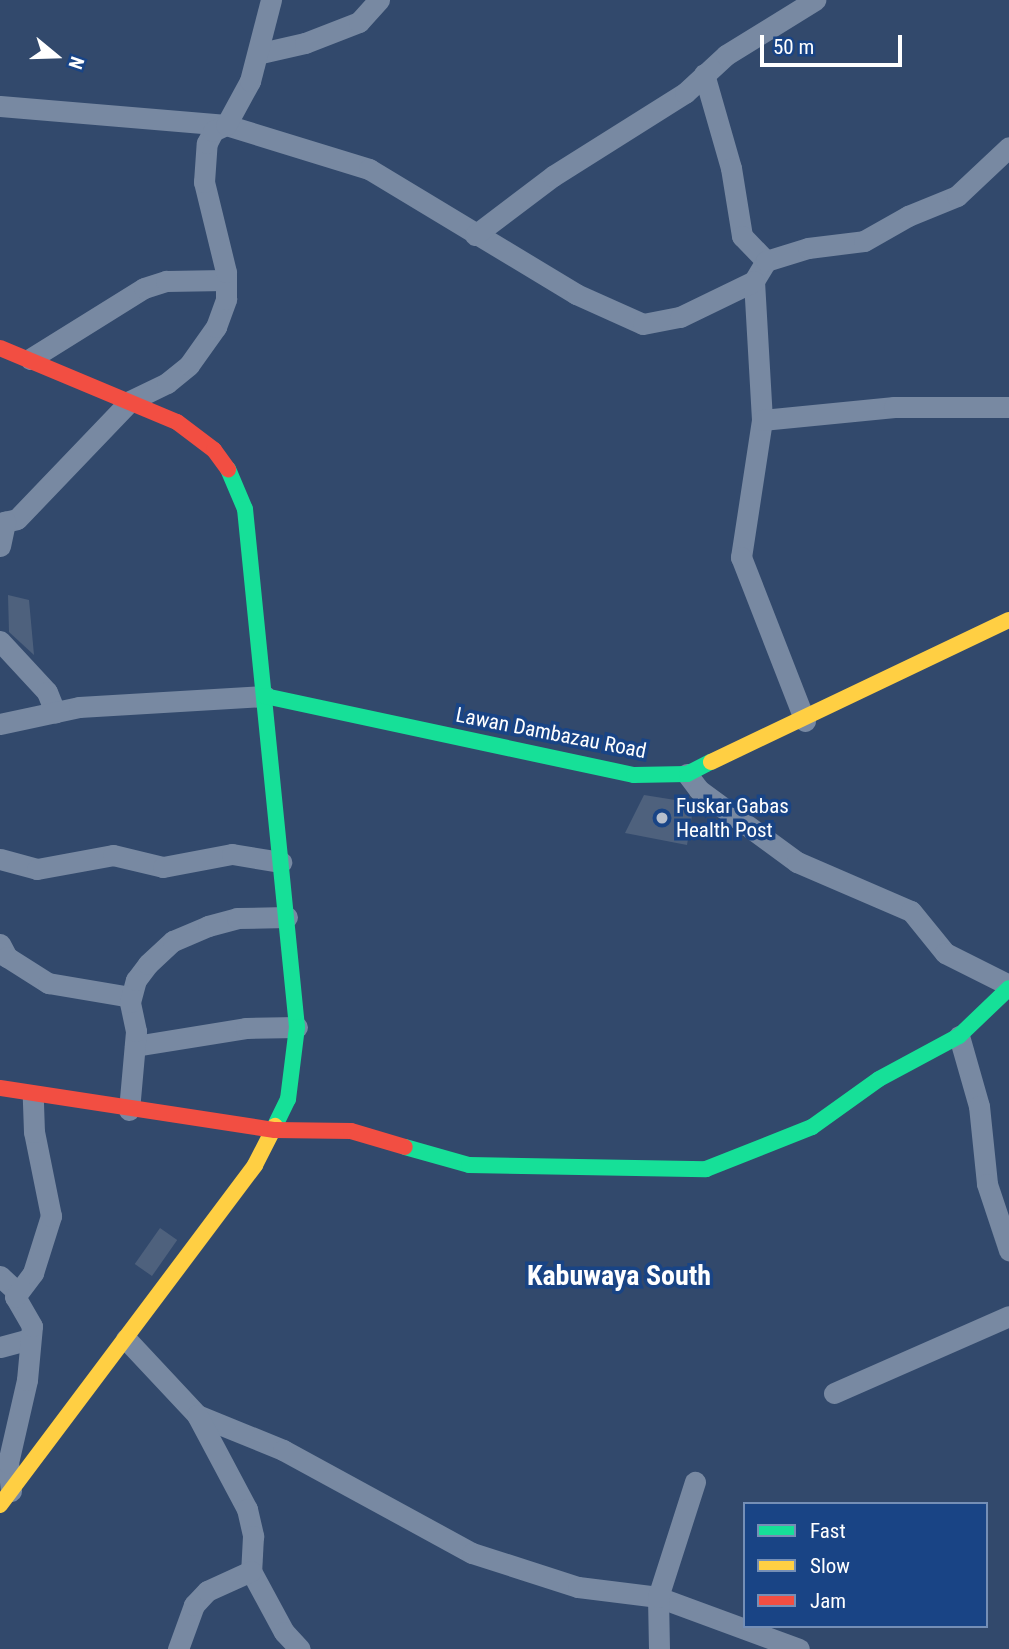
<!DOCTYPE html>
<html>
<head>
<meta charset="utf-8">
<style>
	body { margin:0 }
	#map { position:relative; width:1009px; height:1649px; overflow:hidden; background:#32496c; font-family:"Roboto Condensed",sans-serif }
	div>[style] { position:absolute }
	.building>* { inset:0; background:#4e617d; transform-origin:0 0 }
	.street>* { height:21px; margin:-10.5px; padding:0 10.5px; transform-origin:10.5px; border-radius:10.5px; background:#7889a2 }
	.fast>* { height:16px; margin:-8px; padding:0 8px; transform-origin:8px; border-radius:8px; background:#16e098 }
	.slow>* { height:16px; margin:-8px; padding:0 8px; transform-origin:8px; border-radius:8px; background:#ffcf43 }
	.jam>* { height:16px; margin:-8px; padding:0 8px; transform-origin:8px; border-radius:8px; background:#f24e42 }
	.dots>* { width:19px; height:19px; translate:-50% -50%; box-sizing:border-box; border:4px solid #194485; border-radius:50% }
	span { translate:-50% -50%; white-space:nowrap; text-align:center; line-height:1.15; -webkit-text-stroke:7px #194485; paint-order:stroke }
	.street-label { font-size:21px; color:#fff }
	.poi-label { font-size:21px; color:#fff }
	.left { translate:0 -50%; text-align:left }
	.district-label { font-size:28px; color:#fff; font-weight:700 }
	.legend { position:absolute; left:743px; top:1502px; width:245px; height:126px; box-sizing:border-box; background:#194485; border:2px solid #758fb6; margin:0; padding:9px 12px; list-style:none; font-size:21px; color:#fff }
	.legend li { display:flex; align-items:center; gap:14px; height:35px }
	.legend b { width:35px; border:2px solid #758fb6 }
	.north { position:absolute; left:21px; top:21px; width:70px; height:70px; -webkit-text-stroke:5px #194485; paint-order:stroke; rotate:109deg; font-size:19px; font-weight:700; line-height:28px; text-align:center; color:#fff }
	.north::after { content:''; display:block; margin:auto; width:24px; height:32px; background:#fff; clip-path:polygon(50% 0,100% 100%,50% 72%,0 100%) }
	.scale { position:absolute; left:760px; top:35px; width:142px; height:32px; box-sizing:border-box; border:4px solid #fff; border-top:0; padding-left:9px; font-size:21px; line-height:24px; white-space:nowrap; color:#fff; -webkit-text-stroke:5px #194485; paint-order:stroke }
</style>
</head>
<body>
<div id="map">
	<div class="building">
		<div style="clip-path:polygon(8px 595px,29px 600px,34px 655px,9px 632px)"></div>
		<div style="clip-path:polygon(644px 795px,694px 803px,687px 845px,625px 833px)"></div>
		<div style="left:160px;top:1228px;width:21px;height:44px;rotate:35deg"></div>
	</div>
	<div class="street">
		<div style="left:261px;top:53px;width:45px;rotate:-12.8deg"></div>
		<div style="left:305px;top:43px;width:58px;rotate:-21.3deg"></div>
		<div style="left:359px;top:22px;width:30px;rotate:-48deg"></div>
		<div style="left:704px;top:74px;width:98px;rotate:74deg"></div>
		<div style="left:731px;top:168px;width:69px;rotate:80.8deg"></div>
		<div style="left:742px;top:236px;width:35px;rotate:46deg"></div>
		<div style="left:766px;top:261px;width:23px;rotate:121deg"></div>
		<div style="left:754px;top:281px;width:139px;rotate:86.7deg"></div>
		<div style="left:762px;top:420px;width:139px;rotate:98.7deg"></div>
		<div style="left:741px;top:557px;width:176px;rotate:68.7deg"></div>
		<div style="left:0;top:106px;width:227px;rotate:4.8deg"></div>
		<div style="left:226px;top:125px;width:150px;rotate:17.1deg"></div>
		<div style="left:369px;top:169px;width:242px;rotate:31.1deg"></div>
		<div style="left:576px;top:294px;width:73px;rotate:24.1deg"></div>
		<div style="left:643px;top:324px;width:38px;rotate:-11deg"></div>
		<div style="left:680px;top:317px;width:82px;rotate:-25.9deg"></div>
		<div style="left:475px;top:235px;width:98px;rotate:-37.1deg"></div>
		<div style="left:553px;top:176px;width:156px;rotate:-32.2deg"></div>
		<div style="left:685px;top:93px;width:56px;rotate:-42.8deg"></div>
		<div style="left:726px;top:55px;width:105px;rotate:-31.7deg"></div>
		<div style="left:766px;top:261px;width:44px;rotate:-17.2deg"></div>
		<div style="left:808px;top:248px;width:56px;rotate:-7.1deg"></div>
		<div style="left:864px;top:241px;width:51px;rotate:-29.6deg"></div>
		<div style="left:908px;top:216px;width:53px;rotate:-22.2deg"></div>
		<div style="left:957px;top:196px;width:71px;rotate:-43.3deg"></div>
		<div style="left:30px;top:359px;width:134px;rotate:-31.9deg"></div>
		<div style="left:144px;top:288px;width:23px;rotate:-18deg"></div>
		<div style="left:166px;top:281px;width:59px;rotate:-1deg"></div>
		<div style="left:762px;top:420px;width:133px;rotate:-5.6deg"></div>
		<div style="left:894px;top:407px;width:115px"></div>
		<div style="left:0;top:523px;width:17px;rotate:-13deg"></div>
		<div style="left:17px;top:519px;width:163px;rotate:-46.2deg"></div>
		<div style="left:130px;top:401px;width:41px;rotate:-25.9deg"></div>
		<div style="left:167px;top:383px;width:28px;rotate:-39deg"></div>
		<div style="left:189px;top:365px;width:47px;rotate:-54.6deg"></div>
		<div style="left:216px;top:327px;width:30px;rotate:-70deg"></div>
		<div style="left:226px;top:299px;width:27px;rotate:-90deg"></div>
		<div style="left:226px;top:272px;width:93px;rotate:-103.7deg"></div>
		<div style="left:204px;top:182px;width:39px;rotate:-86deg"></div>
		<div style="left:207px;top:143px;width:13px;rotate:-63deg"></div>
		<div style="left:213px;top:131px;width:14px;rotate:-25deg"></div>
		<div style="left:226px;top:125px;width:50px;rotate:-61.4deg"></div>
		<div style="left:250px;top:81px;width:84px;rotate:-75.5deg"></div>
		<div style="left:0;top:546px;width:25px;rotate:-78deg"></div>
		<div style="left:0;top:641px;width:69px;rotate:47.3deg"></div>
		<div style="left:47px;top:692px;width:22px;rotate:68deg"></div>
		<div style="left:0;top:724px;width:81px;rotate:-12.1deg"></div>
		<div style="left:79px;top:707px;width:186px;rotate:-3.4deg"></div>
		<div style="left:687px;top:774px;width:20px;rotate:53deg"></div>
		<div style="left:699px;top:790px;width:122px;rotate:36.3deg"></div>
		<div style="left:797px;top:862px;width:124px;rotate:23.3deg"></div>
		<div style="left:911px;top:911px;width:54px;rotate:51deg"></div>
		<div style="left:945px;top:953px;width:72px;rotate:26.6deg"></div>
		<div style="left:0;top:859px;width:38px;rotate:15deg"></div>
		<div style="left:37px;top:869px;width:77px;rotate:-10.4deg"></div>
		<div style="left:113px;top:855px;width:51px;rotate:13.5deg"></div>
		<div style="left:163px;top:867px;width:70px;rotate:-10.7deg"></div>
		<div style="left:232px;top:854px;width:50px;rotate:9.3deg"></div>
		<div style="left:0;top:944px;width:15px;rotate:62deg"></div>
		<div style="left:7px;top:957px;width:49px;rotate:32.4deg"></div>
		<div style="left:48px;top:983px;width:84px;rotate:9.6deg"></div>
		<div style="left:959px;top:1036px;width:73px;rotate:74.1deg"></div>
		<div style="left:979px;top:1106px;width:78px;rotate:84.1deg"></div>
		<div style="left:987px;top:1184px;width:70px;rotate:71.6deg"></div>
		<div style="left:135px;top:1046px;width:112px;rotate:-9.2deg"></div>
		<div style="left:246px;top:1028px;width:51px;rotate:-1.1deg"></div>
		<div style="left:129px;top:1110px;width:79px;rotate:-84.9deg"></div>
		<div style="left:136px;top:1031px;width:30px;rotate:-102deg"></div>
		<div style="left:130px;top:1002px;width:23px;rotate:-75deg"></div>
		<div style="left:136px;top:980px;width:20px;rotate:-53deg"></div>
		<div style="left:148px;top:964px;width:34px;rotate:-43deg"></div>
		<div style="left:173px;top:941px;width:38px;rotate:-23deg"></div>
		<div style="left:208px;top:926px;width:30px;rotate:-15deg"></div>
		<div style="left:237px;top:918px;width:50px;rotate:-1.1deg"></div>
		<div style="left:0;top:1276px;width:23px;rotate:43deg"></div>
		<div style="left:126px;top:1339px;width:104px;rotate:46.9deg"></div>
		<div style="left:197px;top:1415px;width:93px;rotate:22.1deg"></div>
		<div style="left:283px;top:1450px;width:215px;rotate:28.6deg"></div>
		<div style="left:472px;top:1553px;width:111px;rotate:17.8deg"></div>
		<div style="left:578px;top:1587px;width:81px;rotate:7.1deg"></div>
		<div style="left:658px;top:1597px;width:150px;rotate:20.2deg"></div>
		<div style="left:0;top:1347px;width:30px;rotate:-15deg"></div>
		<div style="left:834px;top:1393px;width:191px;rotate:-23.7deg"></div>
		<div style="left:197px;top:1415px;width:106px;rotate:62deg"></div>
		<div style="left:247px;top:1509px;width:28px;rotate:77deg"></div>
		<div style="left:253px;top:1536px;width:35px;rotate:93deg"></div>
		<div style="left:251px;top:1571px;width:69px;rotate:61.6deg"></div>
		<div style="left:284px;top:1632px;width:23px;rotate:47deg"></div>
		<div style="left:11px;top:1491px;width:28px;rotate:-96deg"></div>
		<div style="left:8px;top:1463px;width:85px;rotate:-77.1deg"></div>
		<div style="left:27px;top:1380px;width:54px;rotate:-84.7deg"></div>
		<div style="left:32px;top:1326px;width:34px;rotate:-120deg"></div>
		<div style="left:15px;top:1297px;width:30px;rotate:-53deg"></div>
		<div style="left:33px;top:1273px;width:60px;rotate:-72.5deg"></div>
		<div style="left:51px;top:1216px;width:86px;rotate:-101.4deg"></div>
		<div style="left:34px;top:1132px;width:36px;rotate:-92deg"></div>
		<div style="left:178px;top:1649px;width:47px;rotate:-70deg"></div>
		<div style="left:194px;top:1605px;width:19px;rotate:-47deg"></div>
		<div style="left:207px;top:1591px;width:48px;rotate:-24.4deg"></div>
		<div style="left:659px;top:1649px;width:52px;rotate:-91.1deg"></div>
		<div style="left:658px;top:1597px;width:121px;rotate:-72.2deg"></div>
	</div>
	<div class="fast">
		<div style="left:228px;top:469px;width:43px;rotate:67deg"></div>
		<div style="left:245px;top:509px;width:521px;rotate:84.27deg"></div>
		<div style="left:297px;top:1027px;width:73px;rotate:97.1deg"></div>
		<div style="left:288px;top:1099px;width:30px;rotate:116deg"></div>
		<div style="left:265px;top:696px;width:377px;rotate:12.1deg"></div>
		<div style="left:634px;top:775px;width:53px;rotate:-1.1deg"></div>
		<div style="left:687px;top:774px;width:27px;rotate:-27deg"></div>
		<div style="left:405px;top:1147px;width:66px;rotate:15.7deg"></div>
		<div style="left:469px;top:1165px;width:237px;rotate:1deg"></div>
		<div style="left:706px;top:1169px;width:114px;rotate:-21.6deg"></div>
		<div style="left:812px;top:1127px;width:82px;rotate:-35.6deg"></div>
		<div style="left:879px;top:1079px;width:91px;rotate:-28.3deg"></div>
		<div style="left:959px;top:1036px;width:69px;rotate:-43.8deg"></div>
	</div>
	<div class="slow">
		<div style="left:711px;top:762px;width:330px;rotate:-25.5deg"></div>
		<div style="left:0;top:1505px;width:425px;rotate:-53.1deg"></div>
		<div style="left:255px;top:1165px;width:44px;rotate:-62.9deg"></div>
	</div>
	<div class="jam">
		<div style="left:0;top:348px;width:192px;rotate:22.7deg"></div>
		<div style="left:177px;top:422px;width:46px;rotate:37.1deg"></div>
		<div style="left:214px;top:450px;width:24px;rotate:54deg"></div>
		<div style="left:0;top:1088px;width:278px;rotate:8.7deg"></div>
		<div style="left:275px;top:1130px;width:76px;rotate:0.8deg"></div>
		<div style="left:351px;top:1131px;width:56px;rotate:16.5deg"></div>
	</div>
	<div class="dots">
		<div style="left:662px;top:818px;background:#b7bfcc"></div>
	</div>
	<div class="street-label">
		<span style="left:551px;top:733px;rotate:11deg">Lawan Dambazau Road</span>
	</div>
	<div class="poi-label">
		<span class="left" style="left:676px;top:818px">Fuskar Gabas<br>Health Post</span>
	</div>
	<div class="district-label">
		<span style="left:619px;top:1276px">Kabuwaya South</span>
	</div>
	<ul class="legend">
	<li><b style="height:9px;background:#16e098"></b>Fast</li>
	<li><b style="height:9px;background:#ffcf43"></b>Slow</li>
	<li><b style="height:9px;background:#f24e42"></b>Jam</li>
	</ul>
	<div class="north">N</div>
	<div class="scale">50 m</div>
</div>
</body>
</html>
